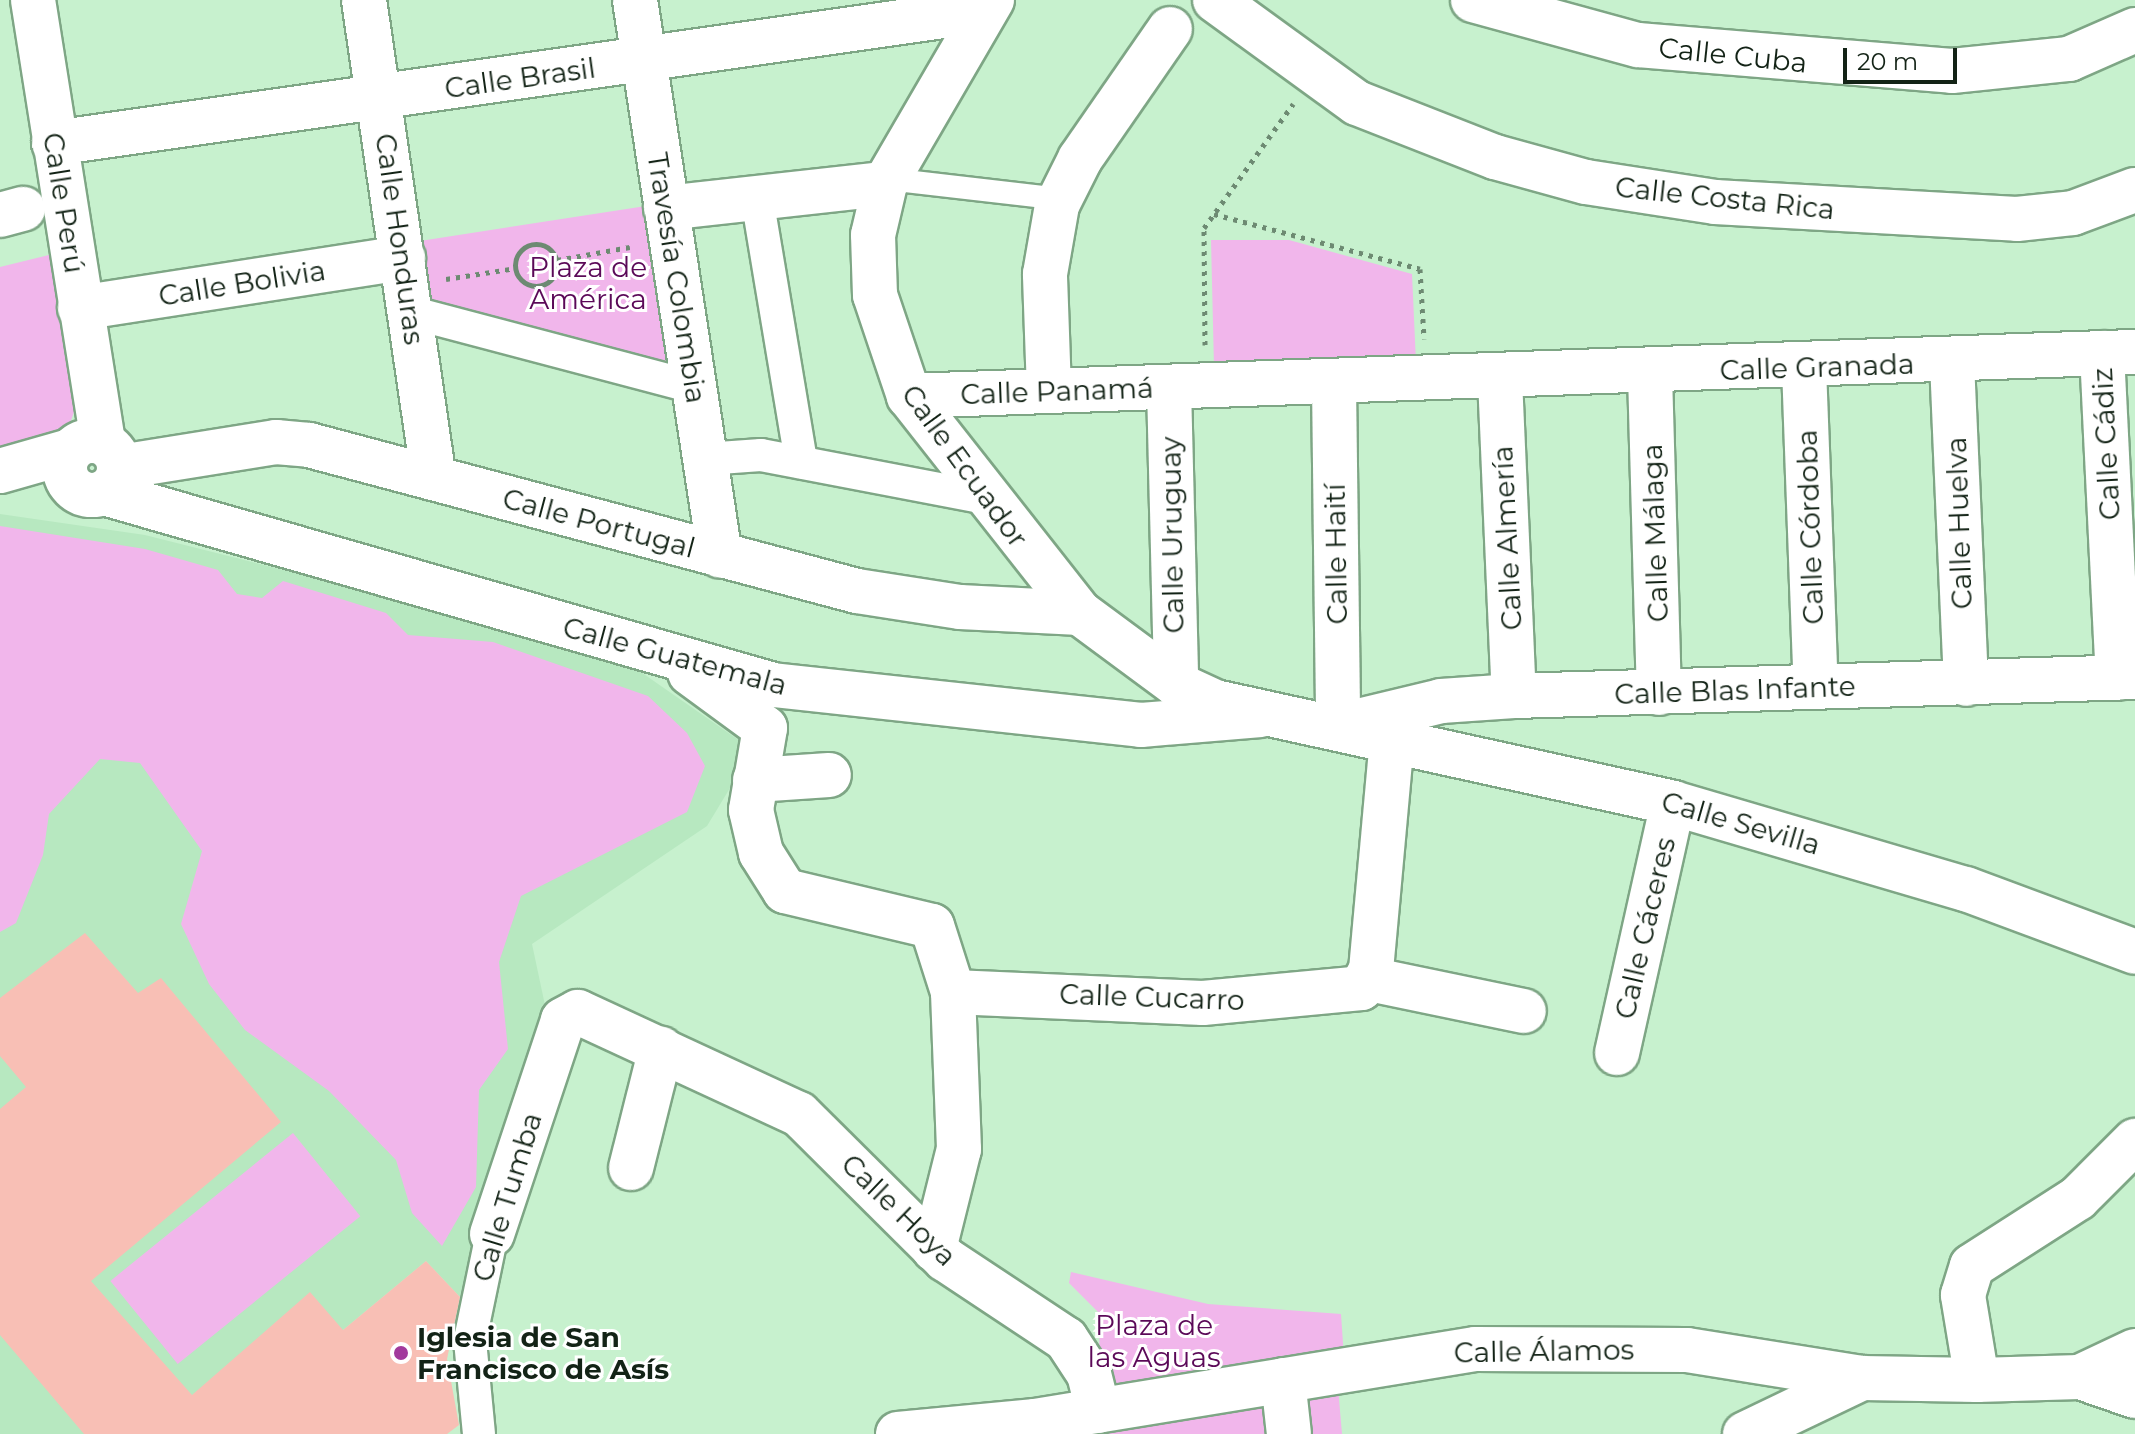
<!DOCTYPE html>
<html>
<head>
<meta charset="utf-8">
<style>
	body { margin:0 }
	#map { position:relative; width:2135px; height:1434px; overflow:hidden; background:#c7f1ce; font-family:Montserrat,sans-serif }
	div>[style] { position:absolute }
	.built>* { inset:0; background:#b7e8c0 }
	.green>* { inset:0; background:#f1b6eb; transform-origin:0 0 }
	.building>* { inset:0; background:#f8bfb5 }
	.path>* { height:5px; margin-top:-2.5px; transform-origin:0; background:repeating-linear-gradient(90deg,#6d8a72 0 4px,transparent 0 10px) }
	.path>.ring { margin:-2.5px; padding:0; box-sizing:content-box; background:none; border:5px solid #6d8a72; border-radius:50% }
	.roads { filter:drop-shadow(2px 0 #7ea685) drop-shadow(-2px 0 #7ea685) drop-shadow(0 2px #7ea685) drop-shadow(0 -2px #7ea685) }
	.service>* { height:22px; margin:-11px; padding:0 11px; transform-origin:11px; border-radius:11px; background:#fff }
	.pedestrian>* { height:32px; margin:-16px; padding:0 16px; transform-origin:16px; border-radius:16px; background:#fff }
	.minor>* { height:44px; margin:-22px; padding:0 22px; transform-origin:22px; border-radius:22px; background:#fff }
	.tertiary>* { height:44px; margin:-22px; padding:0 22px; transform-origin:22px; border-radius:22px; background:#fff }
	.tertiary>.ring { margin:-22px; padding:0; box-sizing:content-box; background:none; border:44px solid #fff; border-radius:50% }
	.dots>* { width:22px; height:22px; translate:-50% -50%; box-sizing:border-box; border:4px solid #fff; border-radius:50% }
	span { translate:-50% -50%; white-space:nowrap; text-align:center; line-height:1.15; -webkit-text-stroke:6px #fff; paint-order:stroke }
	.street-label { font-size:28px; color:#132316 }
	.park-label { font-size:28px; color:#5b0958 }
	.poi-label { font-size:28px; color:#132316; font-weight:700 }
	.left { translate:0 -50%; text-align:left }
	.scale { position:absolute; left:1843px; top:48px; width:114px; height:36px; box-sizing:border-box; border:4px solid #132316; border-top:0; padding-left:10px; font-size:24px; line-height:28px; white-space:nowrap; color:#132316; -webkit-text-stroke:6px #fff; paint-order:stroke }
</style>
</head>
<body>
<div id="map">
	<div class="built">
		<div style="clip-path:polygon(0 514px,145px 535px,615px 654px,753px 750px,707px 826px,532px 944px,549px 1024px,460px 1297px,426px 1261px,343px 1330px,248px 1434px,0 1434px)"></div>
	</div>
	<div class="green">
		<div style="clip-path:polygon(646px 206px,669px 373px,431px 311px,420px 241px)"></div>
		<div style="clip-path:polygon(1211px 240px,1289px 240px,1412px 274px,1416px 363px,1214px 366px)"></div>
		<div style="clip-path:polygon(57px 253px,74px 350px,74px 412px,68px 429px,47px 446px,0 455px,0 267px)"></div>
		<div style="clip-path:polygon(0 526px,145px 549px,218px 570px,237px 594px,262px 598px,283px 581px,386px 613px,408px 635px,493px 642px,648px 696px,687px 733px,705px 766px,687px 812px,521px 896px,499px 962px,508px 1049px,479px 1090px,476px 1187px,442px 1246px,412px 1213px,396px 1160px,329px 1091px,245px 1030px,209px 984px,181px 924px,202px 851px,140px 763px,100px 759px,49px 814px,43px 855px,16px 923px,0 932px)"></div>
		<div style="left:293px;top:1133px;width:107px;height:235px;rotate:51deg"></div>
		<div style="clip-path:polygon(1071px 1272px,1208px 1304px,1341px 1314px,1344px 1358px,1111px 1391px,1099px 1361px,1100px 1314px,1069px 1283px)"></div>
		<div style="clip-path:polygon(1337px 1376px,1342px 1434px,1298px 1434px,1298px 1387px)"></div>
		<div style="clip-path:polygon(1264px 1397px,1282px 1434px,1098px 1434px,1098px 1423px)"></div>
	</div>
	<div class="building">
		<div style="clip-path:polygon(85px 933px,138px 993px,161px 978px,281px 1122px,91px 1281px,192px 1395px,310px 1292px,343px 1330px,426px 1261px,460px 1297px,447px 1359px,459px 1425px,447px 1434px,84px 1434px,0 1335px,0 1109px,26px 1087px,0 1056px,0 998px)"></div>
	</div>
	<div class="path">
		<div style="left:1214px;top:214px;width:213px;rotate:14.9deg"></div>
		<div style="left:1420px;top:269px;width:70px;rotate:86.7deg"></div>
		<div class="ring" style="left:515px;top:244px;width:37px;height:37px"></div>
		<div style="left:557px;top:260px;width:74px;rotate:-10.1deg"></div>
		<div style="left:446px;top:279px;width:71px;rotate:-8.9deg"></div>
		<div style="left:1205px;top:345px;width:117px;rotate:-90.5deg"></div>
		<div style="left:1204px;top:228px;width:153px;rotate:-54.3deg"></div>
	</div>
	<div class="roads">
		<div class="service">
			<div style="left:888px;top:179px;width:173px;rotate:6.6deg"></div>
		</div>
		<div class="pedestrian">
			<div style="left:757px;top:198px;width:268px;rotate:80.5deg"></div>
			<div style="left:410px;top:312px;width:294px;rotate:14.8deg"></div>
			<div style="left:705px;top:459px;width:56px;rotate:-4.1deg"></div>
			<div style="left:761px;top:455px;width:229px;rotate:10.8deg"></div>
			<div style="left:479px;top:1434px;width:94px;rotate:-95.5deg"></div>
			<div style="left:470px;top:1340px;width:108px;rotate:-78.3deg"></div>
		</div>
		<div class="minor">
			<div style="left:364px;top:0;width:483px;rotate:81.7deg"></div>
			<div style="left:635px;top:0;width:562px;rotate:81.31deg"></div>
			<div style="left:1215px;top:0;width:175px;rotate:36deg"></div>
			<div style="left:1357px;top:103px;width:148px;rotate:21.4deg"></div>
			<div style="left:1495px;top:157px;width:94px;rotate:15.4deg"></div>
			<div style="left:1586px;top:182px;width:131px;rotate:8.8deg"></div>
			<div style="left:1715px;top:202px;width:302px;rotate:3.2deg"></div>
			<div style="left:2017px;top:219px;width:56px;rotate:-6.1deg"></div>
			<div style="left:2073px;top:213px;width:66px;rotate:-20.4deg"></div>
			<div style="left:1473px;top:0;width:171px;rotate:15.3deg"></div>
			<div style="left:1638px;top:45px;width:315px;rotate:4.7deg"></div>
			<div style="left:1952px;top:71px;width:118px;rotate:-5.9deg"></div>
			<div style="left:2069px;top:59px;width:72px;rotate:-23.7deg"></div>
			<div style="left:54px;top:143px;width:940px;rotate:-8.13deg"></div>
			<div style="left:666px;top:208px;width:220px;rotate:-6.3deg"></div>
			<div style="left:0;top:215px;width:24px;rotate:-15deg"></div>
			<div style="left:80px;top:308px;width:327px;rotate:-8.8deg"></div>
			<div style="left:2102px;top:353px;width:325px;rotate:87.2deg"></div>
			<div style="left:1952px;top:362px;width:322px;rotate:87.5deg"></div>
			<div style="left:1804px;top:367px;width:320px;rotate:87.9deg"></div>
			<div style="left:1650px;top:374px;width:319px;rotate:88.4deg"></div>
			<div style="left:1500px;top:379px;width:317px;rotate:87.5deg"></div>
			<div style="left:1334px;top:383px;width:343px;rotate:89.3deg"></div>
			<div style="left:1338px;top:726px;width:106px;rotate:-13.6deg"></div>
			<div style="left:1441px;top:701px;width:73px;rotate:-3.9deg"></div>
			<div style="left:1514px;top:696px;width:621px;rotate:-1.75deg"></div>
			<div style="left:1169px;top:387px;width:297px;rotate:88.6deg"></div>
			<div style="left:1049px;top:391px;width:117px;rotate:-92deg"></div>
			<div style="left:1045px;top:274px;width:70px;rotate:-80.1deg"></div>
			<div style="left:1057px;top:205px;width:51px;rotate:-63.4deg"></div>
			<div style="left:1080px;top:159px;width:158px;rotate:-55.3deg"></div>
			<div style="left:909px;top:396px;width:1227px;rotate:-2.06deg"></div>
			<div style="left:104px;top:493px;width:696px;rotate:16.01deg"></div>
			<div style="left:773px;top:685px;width:370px;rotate:6.2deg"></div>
			<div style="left:1141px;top:725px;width:120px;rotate:-4.8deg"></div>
			<div style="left:690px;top:673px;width:93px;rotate:36.3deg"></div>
			<div style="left:765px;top:728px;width:83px;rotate:99.7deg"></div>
			<div style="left:751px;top:810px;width:44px;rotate:76.9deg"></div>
			<div style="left:761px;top:853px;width:45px;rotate:57.7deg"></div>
			<div style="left:785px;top:891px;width:151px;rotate:13.4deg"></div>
			<div style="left:932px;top:926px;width:69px;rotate:72.3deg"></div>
			<div style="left:755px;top:780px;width:74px;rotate:-3.9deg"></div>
			<div style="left:1369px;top:979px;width:158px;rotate:11.7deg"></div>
			<div style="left:1617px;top:1053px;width:256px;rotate:-77.4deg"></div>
			<div style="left:631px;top:1168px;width:123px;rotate:-75.9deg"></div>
			<div style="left:492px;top:1234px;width:225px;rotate:-71.6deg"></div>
			<div style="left:563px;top:1020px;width:17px;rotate:-28deg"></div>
			<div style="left:578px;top:1012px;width:243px;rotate:24.8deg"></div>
			<div style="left:799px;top:1114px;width:206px;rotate:44.8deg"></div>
			<div style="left:945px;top:1259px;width:145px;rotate:33.5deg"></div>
			<div style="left:1066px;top:1339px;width:42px;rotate:56.7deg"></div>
			<div style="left:1089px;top:1374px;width:38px;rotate:76deg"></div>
			<div style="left:934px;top:1249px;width:103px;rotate:-76deg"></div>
			<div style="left:959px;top:1149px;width:157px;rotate:-92.2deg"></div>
			<div style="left:953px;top:992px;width:250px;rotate:2.5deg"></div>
			<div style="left:1203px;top:1003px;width:159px;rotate:-5.4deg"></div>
			<div style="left:1361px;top:988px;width:21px;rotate:-61deg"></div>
			<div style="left:1371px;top:970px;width:232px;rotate:-84.8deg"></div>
			<div style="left:1283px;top:1380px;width:54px;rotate:83.7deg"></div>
			<div style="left:1745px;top:1434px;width:130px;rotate:-25.6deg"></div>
		</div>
		<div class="tertiary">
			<div style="left:33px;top:0;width:448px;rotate:81deg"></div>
			<div style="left:992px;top:0;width:213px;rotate:120.2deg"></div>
			<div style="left:885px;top:184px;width:52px;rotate:103.2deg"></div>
			<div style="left:873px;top:235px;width:60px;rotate:88.1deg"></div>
			<div style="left:875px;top:295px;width:107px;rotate:71.4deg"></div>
			<div style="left:909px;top:396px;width:276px;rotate:51.8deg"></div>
			<div style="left:1080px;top:613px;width:119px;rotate:36.5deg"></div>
			<div style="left:1176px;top:684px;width:43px;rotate:24.8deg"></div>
			<div style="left:1215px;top:702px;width:469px;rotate:12.4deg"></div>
			<div style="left:1673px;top:803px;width:305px;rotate:16.4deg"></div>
			<div style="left:1966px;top:889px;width:180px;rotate:20.4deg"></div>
			<div class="ring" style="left:65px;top:441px;width:10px;height:10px"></div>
			<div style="left:120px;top:467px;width:158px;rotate:-9.1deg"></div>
			<div style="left:276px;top:442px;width:33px;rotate:5deg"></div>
			<div style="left:309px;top:445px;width:567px;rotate:14.92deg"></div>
			<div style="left:857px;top:591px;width:104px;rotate:8.8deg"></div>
			<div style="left:960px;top:607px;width:120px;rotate:2.9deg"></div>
			<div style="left:0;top:471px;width:73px;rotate:-15.9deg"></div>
			<div style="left:2080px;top:1377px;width:58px;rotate:19.1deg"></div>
			<div style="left:1977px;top:1380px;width:86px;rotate:-99.4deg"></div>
			<div style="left:1963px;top:1295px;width:30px;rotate:-73deg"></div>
			<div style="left:1972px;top:1266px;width:126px;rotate:-32.7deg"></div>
			<div style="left:2078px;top:1198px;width:81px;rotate:-45deg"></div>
			<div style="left:898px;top:1434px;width:138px;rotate:-5.4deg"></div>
			<div style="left:1035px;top:1421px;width:446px;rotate:-9.3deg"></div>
			<div style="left:1475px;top:1349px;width:212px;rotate:0.3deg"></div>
			<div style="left:1687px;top:1350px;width:177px;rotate:9.1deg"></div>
			<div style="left:1862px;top:1378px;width:115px;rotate:1deg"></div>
			<div style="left:1977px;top:1380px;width:103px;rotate:-1.7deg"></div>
			<div style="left:2080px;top:1377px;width:61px;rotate:-25.3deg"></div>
		</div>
	</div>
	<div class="dots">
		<div style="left:401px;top:1353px;background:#a2399c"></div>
	</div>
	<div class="street-label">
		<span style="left:1733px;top:55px;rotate:6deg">Calle Cuba</span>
		<span style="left:520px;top:78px;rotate:-8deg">Calle Brasil</span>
		<span style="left:1725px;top:198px;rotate:6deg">Calle Costa Rica</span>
		<span style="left:64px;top:203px;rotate:81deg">Calle Perú</span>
		<span style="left:400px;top:239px;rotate:82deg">Calle Honduras</span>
		<span style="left:677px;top:278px;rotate:81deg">Travesía Colombia</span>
		<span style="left:242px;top:283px;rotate:-9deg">Calle Bolivia</span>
		<span style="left:1817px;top:367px;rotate:-2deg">Calle Granada</span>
		<span style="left:1057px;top:391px;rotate:-2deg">Calle Panamá</span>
		<span style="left:2106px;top:444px;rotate:-93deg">Calle Cádiz</span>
		<span style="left:965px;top:466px;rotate:54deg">Calle Ecuador</span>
		<span style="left:599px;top:523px;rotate:15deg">Calle Portugal</span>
		<span style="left:1959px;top:523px;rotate:-92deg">Calle Huelva</span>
		<span style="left:1810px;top:527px;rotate:-92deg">Calle Córdoba</span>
		<span style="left:1655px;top:533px;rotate:-92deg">Calle Málaga</span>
		<span style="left:1172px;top:535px;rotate:-91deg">Calle Uruguay</span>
		<span style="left:1507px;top:538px;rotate:-93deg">Calle Almería</span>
		<span style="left:1336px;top:554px;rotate:-91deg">Calle Haití</span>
		<span style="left:675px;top:656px;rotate:15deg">Calle Guatemala</span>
		<span style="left:1735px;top:690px;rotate:-2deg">Calle Blas Infante</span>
		<span style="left:1741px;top:823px;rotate:16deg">Calle Sevilla</span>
		<span style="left:1645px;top:928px;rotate:-77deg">Calle Cáceres</span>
		<span style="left:1152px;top:997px;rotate:2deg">Calle Cucarro</span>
		<span style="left:507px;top:1197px;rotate:-73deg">Calle Tumba</span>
		<span style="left:899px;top:1210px;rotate:44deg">Calle Hoya</span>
		<span style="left:1544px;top:1351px;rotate:-1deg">Calle Álamos</span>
	</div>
	<div class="park-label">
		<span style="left:588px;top:283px">Plaza de<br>América</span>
		<span style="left:1154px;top:1341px">Plaza de<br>las Aguas</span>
	</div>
	<div class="poi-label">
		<span class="left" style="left:417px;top:1353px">Iglesia de San<br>Francisco de Asís</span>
	</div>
	<div class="scale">20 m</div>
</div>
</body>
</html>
